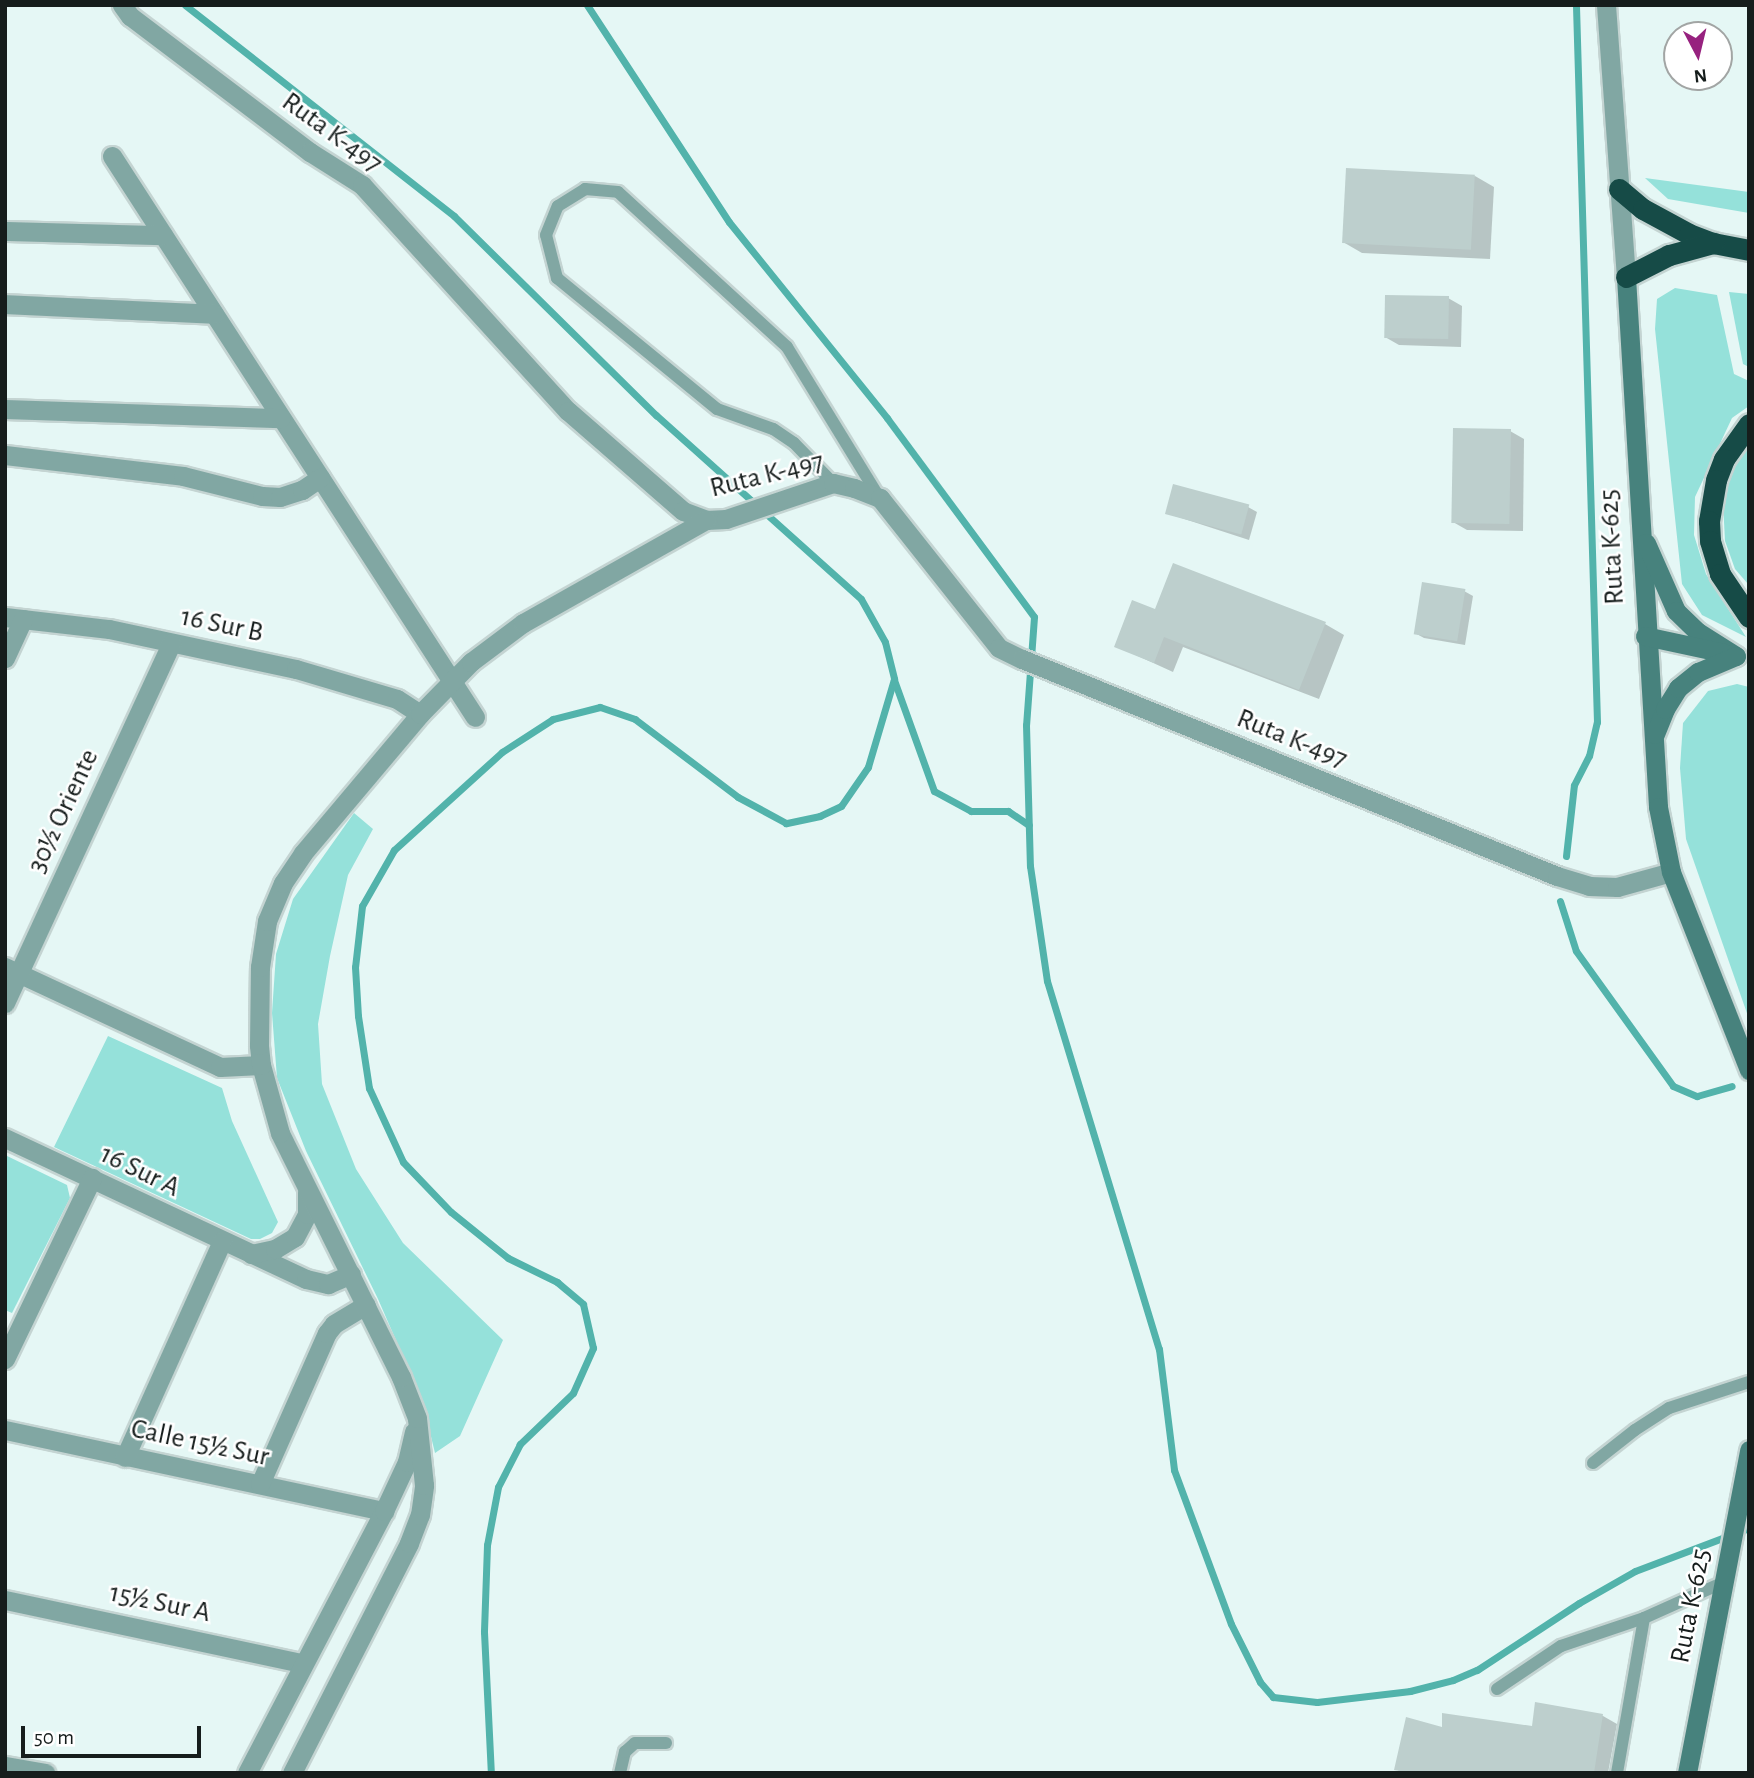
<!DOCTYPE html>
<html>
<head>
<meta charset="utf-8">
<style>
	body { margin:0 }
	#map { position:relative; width:1754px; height:1778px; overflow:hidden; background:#e5f7f5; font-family:"Alegreya Sans",sans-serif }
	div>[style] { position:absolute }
	.green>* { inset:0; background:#95e1da }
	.shadow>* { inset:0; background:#0003 }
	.stream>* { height:7px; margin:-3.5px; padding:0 3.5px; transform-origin:3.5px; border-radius:3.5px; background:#52b3ab }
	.building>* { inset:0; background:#bdcfcd; transform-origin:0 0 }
	.roads { filter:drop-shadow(2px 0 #c4d4d2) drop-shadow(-2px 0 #c4d4d2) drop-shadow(0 2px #c4d4d2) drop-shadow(0 -2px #c4d4d2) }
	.service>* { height:12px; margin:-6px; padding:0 6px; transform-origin:6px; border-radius:6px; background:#81a7a3 }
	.minor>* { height:19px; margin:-9.5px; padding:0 9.5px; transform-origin:9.5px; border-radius:9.5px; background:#81a7a3 }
	.tertiary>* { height:19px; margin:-9.5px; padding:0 9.5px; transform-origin:9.5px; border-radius:9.5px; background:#81a7a3 }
	.secondary>* { height:19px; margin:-9.5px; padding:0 9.5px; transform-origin:9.5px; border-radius:9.5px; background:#47827d }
	.motorway>* { height:21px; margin:-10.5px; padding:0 10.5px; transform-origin:10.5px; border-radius:10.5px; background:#164b47 }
	span { translate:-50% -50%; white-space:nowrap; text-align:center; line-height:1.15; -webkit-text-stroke:5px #fff; paint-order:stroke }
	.street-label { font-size:28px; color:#161d1c }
	.frame { position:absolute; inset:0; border:7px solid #161d1c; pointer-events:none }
	.north { position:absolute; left:1663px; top:21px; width:70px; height:70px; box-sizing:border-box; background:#fff; border:2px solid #a2a5a4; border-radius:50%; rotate:173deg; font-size:19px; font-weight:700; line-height:28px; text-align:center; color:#161d1c }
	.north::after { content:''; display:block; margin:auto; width:24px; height:32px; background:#97227f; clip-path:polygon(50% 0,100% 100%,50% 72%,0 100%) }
	.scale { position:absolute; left:21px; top:1726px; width:180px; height:32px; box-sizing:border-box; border:4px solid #161d1c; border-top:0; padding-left:9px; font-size:21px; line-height:24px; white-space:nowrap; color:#161d1c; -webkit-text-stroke:5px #fff; paint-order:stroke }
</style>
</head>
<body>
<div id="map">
	<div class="green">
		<div style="clip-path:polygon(1645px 178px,1749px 192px,1749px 213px,1668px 199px)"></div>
		<div style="clip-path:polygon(1675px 288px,1717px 295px,1734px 374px,1749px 381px,1749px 406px,1732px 418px,1695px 497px,1694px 535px,1706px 574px,1746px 637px,1702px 615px,1682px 584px,1655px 329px,1657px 299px)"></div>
		<div style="clip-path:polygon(1729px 292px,1749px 294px,1749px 367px,1743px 364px)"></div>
		<div style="clip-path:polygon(1749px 446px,1749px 584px,1748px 584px,1735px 569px,1725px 541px,1723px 502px,1733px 466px)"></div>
		<div style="clip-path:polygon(1737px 684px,1749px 687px,1749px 1019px,1686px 839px,1680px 768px,1683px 723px,1708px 691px)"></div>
		<div style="clip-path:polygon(354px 813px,373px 829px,348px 875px,330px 956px,318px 1024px,322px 1084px,356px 1169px,403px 1243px,503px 1340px,460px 1436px,435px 1453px,422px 1400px,378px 1299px,306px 1151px,277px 1078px,272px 1013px,276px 954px,293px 899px)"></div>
		<div style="clip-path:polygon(108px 1036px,222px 1088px,232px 1121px,278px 1222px,272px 1233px,260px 1239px,251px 1239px,54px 1147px)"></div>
		<div style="clip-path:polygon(5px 1155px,67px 1185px,70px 1198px,12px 1313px,5px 1310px)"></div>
	</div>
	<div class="shadow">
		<div style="clip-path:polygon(1475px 176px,1494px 187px,1490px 259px,1362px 253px,1343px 242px)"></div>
		<div style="clip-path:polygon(1448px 298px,1462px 306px,1461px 347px,1399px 345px,1385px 337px)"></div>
		<div style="clip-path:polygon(1510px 431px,1524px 439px,1523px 531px,1467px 530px,1453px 522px)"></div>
		<div style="clip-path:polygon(1248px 507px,1257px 512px,1249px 540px,1166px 513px)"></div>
		<div style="clip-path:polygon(1464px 591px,1473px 596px,1465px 645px,1424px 638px,1415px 633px)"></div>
		<div style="clip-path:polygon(1156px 611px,1325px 624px,1344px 635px,1319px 699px,1183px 647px,1173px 672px,1116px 646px)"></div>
		<div style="clip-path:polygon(1536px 1704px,1603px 1716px,1617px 1724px,1608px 1773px,1403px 1773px,1396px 1769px,1444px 1729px,1534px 1728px)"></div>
	</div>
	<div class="stream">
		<div style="left:185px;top:5px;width:342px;rotate:38.1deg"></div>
		<div style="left:454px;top:216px;width:284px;rotate:44.6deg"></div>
		<div style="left:656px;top:415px;width:275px;rotate:41.9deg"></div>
		<div style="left:861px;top:599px;width:49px;rotate:60.8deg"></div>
		<div style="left:885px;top:642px;width:38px;rotate:76deg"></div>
		<div style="left:894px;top:679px;width:92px;rotate:106.5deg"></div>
		<div style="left:868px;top:767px;width:47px;rotate:124.7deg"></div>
		<div style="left:841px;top:806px;width:23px;rotate:155deg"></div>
		<div style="left:820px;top:816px;width:35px;rotate:168deg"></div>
		<div style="left:786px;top:823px;width:55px;rotate:-151.6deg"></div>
		<div style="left:738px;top:797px;width:129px;rotate:-142.9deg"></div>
		<div style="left:635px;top:719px;width:37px;rotate:-161deg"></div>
		<div style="left:600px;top:707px;width:49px;rotate:165.7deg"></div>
		<div style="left:553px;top:719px;width:61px;rotate:147.1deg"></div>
		<div style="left:502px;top:752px;width:146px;rotate:137.8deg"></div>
		<div style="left:394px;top:850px;width:64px;rotate:119.7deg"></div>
		<div style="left:362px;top:906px;width:61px;rotate:96.5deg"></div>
		<div style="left:355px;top:967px;width:49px;rotate:86.5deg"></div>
		<div style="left:358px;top:1016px;width:73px;rotate:81.3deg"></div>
		<div style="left:369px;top:1088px;width:81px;rotate:65.3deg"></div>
		<div style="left:403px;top:1162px;width:69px;rotate:46.2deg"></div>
		<div style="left:451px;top:1212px;width:73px;rotate:38.9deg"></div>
		<div style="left:508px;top:1258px;width:55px;rotate:26.1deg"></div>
		<div style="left:557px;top:1282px;width:34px;rotate:40deg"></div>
		<div style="left:583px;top:1304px;width:45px;rotate:77.2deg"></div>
		<div style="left:593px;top:1348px;width:49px;rotate:114deg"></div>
		<div style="left:573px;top:1393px;width:74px;rotate:136.1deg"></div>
		<div style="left:520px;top:1444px;width:48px;rotate:117.1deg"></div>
		<div style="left:498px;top:1487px;width:59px;rotate:100.7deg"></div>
		<div style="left:487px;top:1545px;width:87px;rotate:92deg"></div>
		<div style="left:484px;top:1632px;width:141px;rotate:87.2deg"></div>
		<div style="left:587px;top:5px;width:259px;rotate:56.8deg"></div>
		<div style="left:729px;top:222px;width:252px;rotate:51.1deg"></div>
		<div style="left:887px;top:418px;width:247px;rotate:53.5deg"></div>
		<div style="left:1034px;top:617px;width:108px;rotate:94.2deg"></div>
		<div style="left:1026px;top:725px;width:141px;rotate:88.4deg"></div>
		<div style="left:1030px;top:866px;width:116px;rotate:81.6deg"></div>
		<div style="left:1047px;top:981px;width:385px;rotate:73.1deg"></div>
		<div style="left:1159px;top:1349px;width:122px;rotate:82.9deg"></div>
		<div style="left:1174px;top:1470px;width:164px;rotate:69.7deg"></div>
		<div style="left:1231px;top:1624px;width:65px;rotate:63.4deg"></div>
		<div style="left:1260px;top:1682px;width:20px;rotate:49deg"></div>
		<div style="left:1273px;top:1697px;width:44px;rotate:6.5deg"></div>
		<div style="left:1317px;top:1702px;width:94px;rotate:-6.7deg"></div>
		<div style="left:1410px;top:1691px;width:44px;rotate:-14.3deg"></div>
		<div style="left:1453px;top:1680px;width:26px;rotate:-23deg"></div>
		<div style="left:1477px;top:1670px;width:122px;rotate:-33.3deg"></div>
		<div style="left:1579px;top:1603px;width:64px;rotate:-29.7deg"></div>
		<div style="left:1635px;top:1571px;width:122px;rotate:-20.7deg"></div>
		<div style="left:894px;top:680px;width:118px;rotate:70.2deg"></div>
		<div style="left:934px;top:791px;width:42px;rotate:28.4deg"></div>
		<div style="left:971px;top:811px;width:37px"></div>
		<div style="left:1008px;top:811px;width:25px;rotate:34deg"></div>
		<div style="left:1566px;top:856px;width:71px;rotate:-83.6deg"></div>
		<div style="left:1574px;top:785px;width:33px;rotate:-63deg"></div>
		<div style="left:1589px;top:756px;width:35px;rotate:-77deg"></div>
		<div style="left:1597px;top:722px;width:717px;rotate:-91.68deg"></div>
		<div style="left:1560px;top:901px;width:52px;rotate:72.3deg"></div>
		<div style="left:1576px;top:951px;width:166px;rotate:54.3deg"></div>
		<div style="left:1673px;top:1086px;width:26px;rotate:23deg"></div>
		<div style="left:1697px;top:1096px;width:36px;rotate:-16deg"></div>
	</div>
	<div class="building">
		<div style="left:1346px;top:168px;width:129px;height:75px;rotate:3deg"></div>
		<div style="left:1385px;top:295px;width:64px;height:43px;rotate:1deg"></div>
		<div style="left:1453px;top:428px;width:58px;height:95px;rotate:1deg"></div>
		<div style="left:1173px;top:484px;width:79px;height:31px;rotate:15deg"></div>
		<div style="clip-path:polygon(1173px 563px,1326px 622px,1299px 690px,1164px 637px,1154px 663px,1114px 647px,1132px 600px,1155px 609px)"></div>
		<div style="left:1422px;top:582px;width:44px;height:53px;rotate:9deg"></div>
		<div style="clip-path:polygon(1535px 1702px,1603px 1714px,1594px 1773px,1412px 1773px,1394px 1770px,1406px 1717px,1442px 1727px,1442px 1713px,1532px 1726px)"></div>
	</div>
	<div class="roads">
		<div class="service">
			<div style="left:833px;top:483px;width:56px;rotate:-134.3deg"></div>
			<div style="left:794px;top:443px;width:25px;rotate:-146deg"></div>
			<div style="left:773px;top:429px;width:59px;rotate:-160.3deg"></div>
			<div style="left:717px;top:409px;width:207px;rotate:-140.7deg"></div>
			<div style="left:557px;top:278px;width:44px;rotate:-104.3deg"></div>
			<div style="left:546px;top:235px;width:31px;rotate:-68deg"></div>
			<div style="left:558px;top:206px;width:32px;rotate:-32deg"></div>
			<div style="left:585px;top:189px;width:33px;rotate:5deg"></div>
			<div style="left:618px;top:192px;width:229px;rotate:42.5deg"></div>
			<div style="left:787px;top:347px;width:176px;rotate:58.5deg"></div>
			<div style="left:1593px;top:1463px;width:53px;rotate:-38.2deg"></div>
			<div style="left:1635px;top:1430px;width:40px;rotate:-32.9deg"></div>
			<div style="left:1669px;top:1408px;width:84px;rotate:-18deg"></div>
			<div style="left:1497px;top:1689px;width:77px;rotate:-33.9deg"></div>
			<div style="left:1561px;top:1646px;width:88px;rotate:-18.6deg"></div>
			<div style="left:620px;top:1773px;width:22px;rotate:-77deg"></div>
			<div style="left:625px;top:1752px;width:13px;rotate:-42deg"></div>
			<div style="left:635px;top:1743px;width:31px"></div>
			<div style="left:1617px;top:1773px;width:157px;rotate:-80.1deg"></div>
			<div style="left:1644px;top:1618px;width:88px;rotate:-24.2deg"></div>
		</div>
		<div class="minor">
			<div style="left:122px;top:5px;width:14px;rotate:54deg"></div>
			<div style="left:130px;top:16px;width:226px;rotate:37.1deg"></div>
			<div style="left:310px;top:152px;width:62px;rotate:32.4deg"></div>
			<div style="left:362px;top:185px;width:306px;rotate:47.7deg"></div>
			<div style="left:568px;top:411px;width:152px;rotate:41deg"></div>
			<div style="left:683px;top:511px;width:25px;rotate:21deg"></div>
			<div style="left:706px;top:520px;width:20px;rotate:-3deg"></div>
			<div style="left:726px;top:519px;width:113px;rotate:-18.6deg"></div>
			<div style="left:833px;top:483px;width:22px;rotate:13deg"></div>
			<div style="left:854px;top:488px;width:28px;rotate:21deg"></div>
			<div style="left:880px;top:498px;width:191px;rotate:51.6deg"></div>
			<div style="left:999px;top:648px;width:25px;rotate:26deg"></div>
			<div style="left:1022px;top:659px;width:577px;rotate:22.08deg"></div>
			<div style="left:1557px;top:876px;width:34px;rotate:17deg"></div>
			<div style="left:1589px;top:886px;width:28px;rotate:2deg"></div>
			<div style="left:1617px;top:887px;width:56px;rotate:-15.5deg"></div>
			<div style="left:112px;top:156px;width:668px;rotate:57.09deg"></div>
			<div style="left:5px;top:231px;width:158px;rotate:1.5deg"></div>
			<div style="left:5px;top:304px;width:209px;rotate:2.7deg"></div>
			<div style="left:5px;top:409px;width:276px;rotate:1.9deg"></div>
			<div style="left:5px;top:455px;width:179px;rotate:6.7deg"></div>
			<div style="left:183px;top:476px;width:81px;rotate:14.2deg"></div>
			<div style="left:262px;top:496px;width:18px;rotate:3deg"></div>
			<div style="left:280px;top:497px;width:23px;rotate:-18deg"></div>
			<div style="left:302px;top:490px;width:22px;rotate:-34deg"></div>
			<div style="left:5px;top:617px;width:105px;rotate:6.6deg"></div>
			<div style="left:109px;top:629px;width:191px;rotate:12.1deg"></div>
			<div style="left:296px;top:669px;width:105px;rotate:16.5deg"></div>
			<div style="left:397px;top:699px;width:27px;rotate:33deg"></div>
			<div style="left:5px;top:658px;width:43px;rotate:-65.2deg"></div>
			<div style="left:5px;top:967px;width:237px;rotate:24.9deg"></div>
			<div style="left:220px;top:1067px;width:41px;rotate:-2.8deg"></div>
			<div style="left:5px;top:1003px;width:396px;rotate:-65.2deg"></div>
			<div style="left:5px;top:1138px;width:332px;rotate:25.1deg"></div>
			<div style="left:306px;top:1279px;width:23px;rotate:13deg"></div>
			<div style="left:328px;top:1284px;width:25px;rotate:-23deg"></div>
			<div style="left:251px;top:1254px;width:25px;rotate:-12deg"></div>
			<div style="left:275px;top:1249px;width:23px;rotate:-31deg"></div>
			<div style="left:295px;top:1237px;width:26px;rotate:-62deg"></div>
			<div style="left:307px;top:1214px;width:22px;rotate:-90deg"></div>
			<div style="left:5px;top:1359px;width:201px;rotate:-64.3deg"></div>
			<div style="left:5px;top:1430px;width:388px;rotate:12.1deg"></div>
			<div style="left:125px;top:1457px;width:237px;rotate:-65.8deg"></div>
			<div style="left:260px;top:1484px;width:165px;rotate:-66.1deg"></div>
			<div style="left:327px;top:1333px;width:11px;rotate:-52deg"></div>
			<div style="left:334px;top:1324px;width:37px;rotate:-31deg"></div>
			<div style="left:5px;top:1600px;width:304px;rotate:12deg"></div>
			<div style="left:5px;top:1766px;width:41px;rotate:9.9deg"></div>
			<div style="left:247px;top:1773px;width:296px;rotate:-62.4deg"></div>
			<div style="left:384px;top:1511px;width:54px;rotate:-64.9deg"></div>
			<div style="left:407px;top:1462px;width:31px;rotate:-77deg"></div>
			<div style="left:292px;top:1773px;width:258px;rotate:-63deg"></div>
			<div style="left:409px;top:1543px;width:30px;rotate:-69deg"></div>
			<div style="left:420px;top:1515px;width:30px;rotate:-82deg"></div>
			<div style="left:424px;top:1485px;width:67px;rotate:-96deg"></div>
			<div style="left:417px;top:1418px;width:44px;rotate:-111.3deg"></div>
			<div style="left:401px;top:1377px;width:272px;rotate:-116.4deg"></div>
			<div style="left:280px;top:1133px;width:71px;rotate:-105.6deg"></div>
			<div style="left:261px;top:1065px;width:20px;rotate:-96deg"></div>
			<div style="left:259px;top:1045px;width:78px;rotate:-89.3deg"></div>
			<div style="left:260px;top:967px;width:47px;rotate:-81.3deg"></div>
			<div style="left:267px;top:921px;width:41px;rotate:-67.2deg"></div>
			<div style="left:283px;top:883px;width:36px;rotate:-56deg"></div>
			<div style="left:303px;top:853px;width:182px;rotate:-49.9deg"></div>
			<div style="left:420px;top:714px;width:73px;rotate:-45.6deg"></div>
			<div style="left:471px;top:662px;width:65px;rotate:-36.9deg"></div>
			<div style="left:523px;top:623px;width:210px;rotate:-29.4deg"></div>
		</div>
		<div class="tertiary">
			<div style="left:1606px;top:5px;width:273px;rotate:85.8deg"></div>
		</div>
		<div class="secondary">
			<div style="left:1626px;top:277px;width:531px;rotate:86.54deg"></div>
			<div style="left:1658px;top:807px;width:66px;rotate:78.7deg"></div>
			<div style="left:1671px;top:872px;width:213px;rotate:68.5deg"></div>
			<div style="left:1646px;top:543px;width:74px;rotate:66.2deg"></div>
			<div style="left:1676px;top:611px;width:30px;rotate:44deg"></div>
			<div style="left:1698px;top:632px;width:45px;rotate:32.3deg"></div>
			<div style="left:1645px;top:636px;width:81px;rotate:12.1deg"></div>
			<div style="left:1655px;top:734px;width:27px;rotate:-68deg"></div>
			<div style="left:1665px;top:709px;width:25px;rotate:-58deg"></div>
			<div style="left:1678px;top:688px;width:26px;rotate:-39deg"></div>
			<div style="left:1698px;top:672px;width:41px;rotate:-22.8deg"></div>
			<div style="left:1687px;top:1773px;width:329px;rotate:-79.1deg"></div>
		</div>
		<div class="motorway">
			<div style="left:1619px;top:189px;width:31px;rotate:40deg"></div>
			<div style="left:1643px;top:209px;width:52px;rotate:28.5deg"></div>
			<div style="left:1689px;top:234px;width:26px;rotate:21deg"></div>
			<div style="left:1713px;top:243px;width:37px;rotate:11deg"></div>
			<div style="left:1626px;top:277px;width:48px;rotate:-27.1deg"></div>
			<div style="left:1669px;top:255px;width:46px;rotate:-15.3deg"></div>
			<div style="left:1749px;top:424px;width:43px;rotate:125.5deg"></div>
			<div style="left:1724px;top:459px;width:22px;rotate:111deg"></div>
			<div style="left:1716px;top:480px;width:42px;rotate:99.7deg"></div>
			<div style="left:1709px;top:521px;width:20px;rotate:87deg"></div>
			<div style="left:1710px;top:541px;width:34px;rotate:73deg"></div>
			<div style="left:1720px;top:574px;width:52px;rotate:56deg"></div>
		</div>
	</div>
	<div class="street-label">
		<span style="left:332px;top:133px;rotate:36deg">Ruta K-497</span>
		<span style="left:767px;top:475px;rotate:-14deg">Ruta K-497</span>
		<span style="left:1612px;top:547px;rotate:-93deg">Ruta K-625</span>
		<span style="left:222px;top:625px;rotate:12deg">16 Sur B</span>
		<span style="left:1292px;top:739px;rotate:22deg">Ruta K-497</span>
		<span style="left:63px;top:811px;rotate:-65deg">30½ Oriente</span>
		<span style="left:140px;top:1171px;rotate:26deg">16 Sur A</span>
		<span style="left:200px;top:1443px;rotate:12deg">Calle 15½ Sur</span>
		<span style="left:160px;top:1603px;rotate:12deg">15½ Sur A</span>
		<span style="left:1691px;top:1606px;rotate:-79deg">Ruta K-625</span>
	</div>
	<div class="frame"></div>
	<div class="north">N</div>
	<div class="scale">50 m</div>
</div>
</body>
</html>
